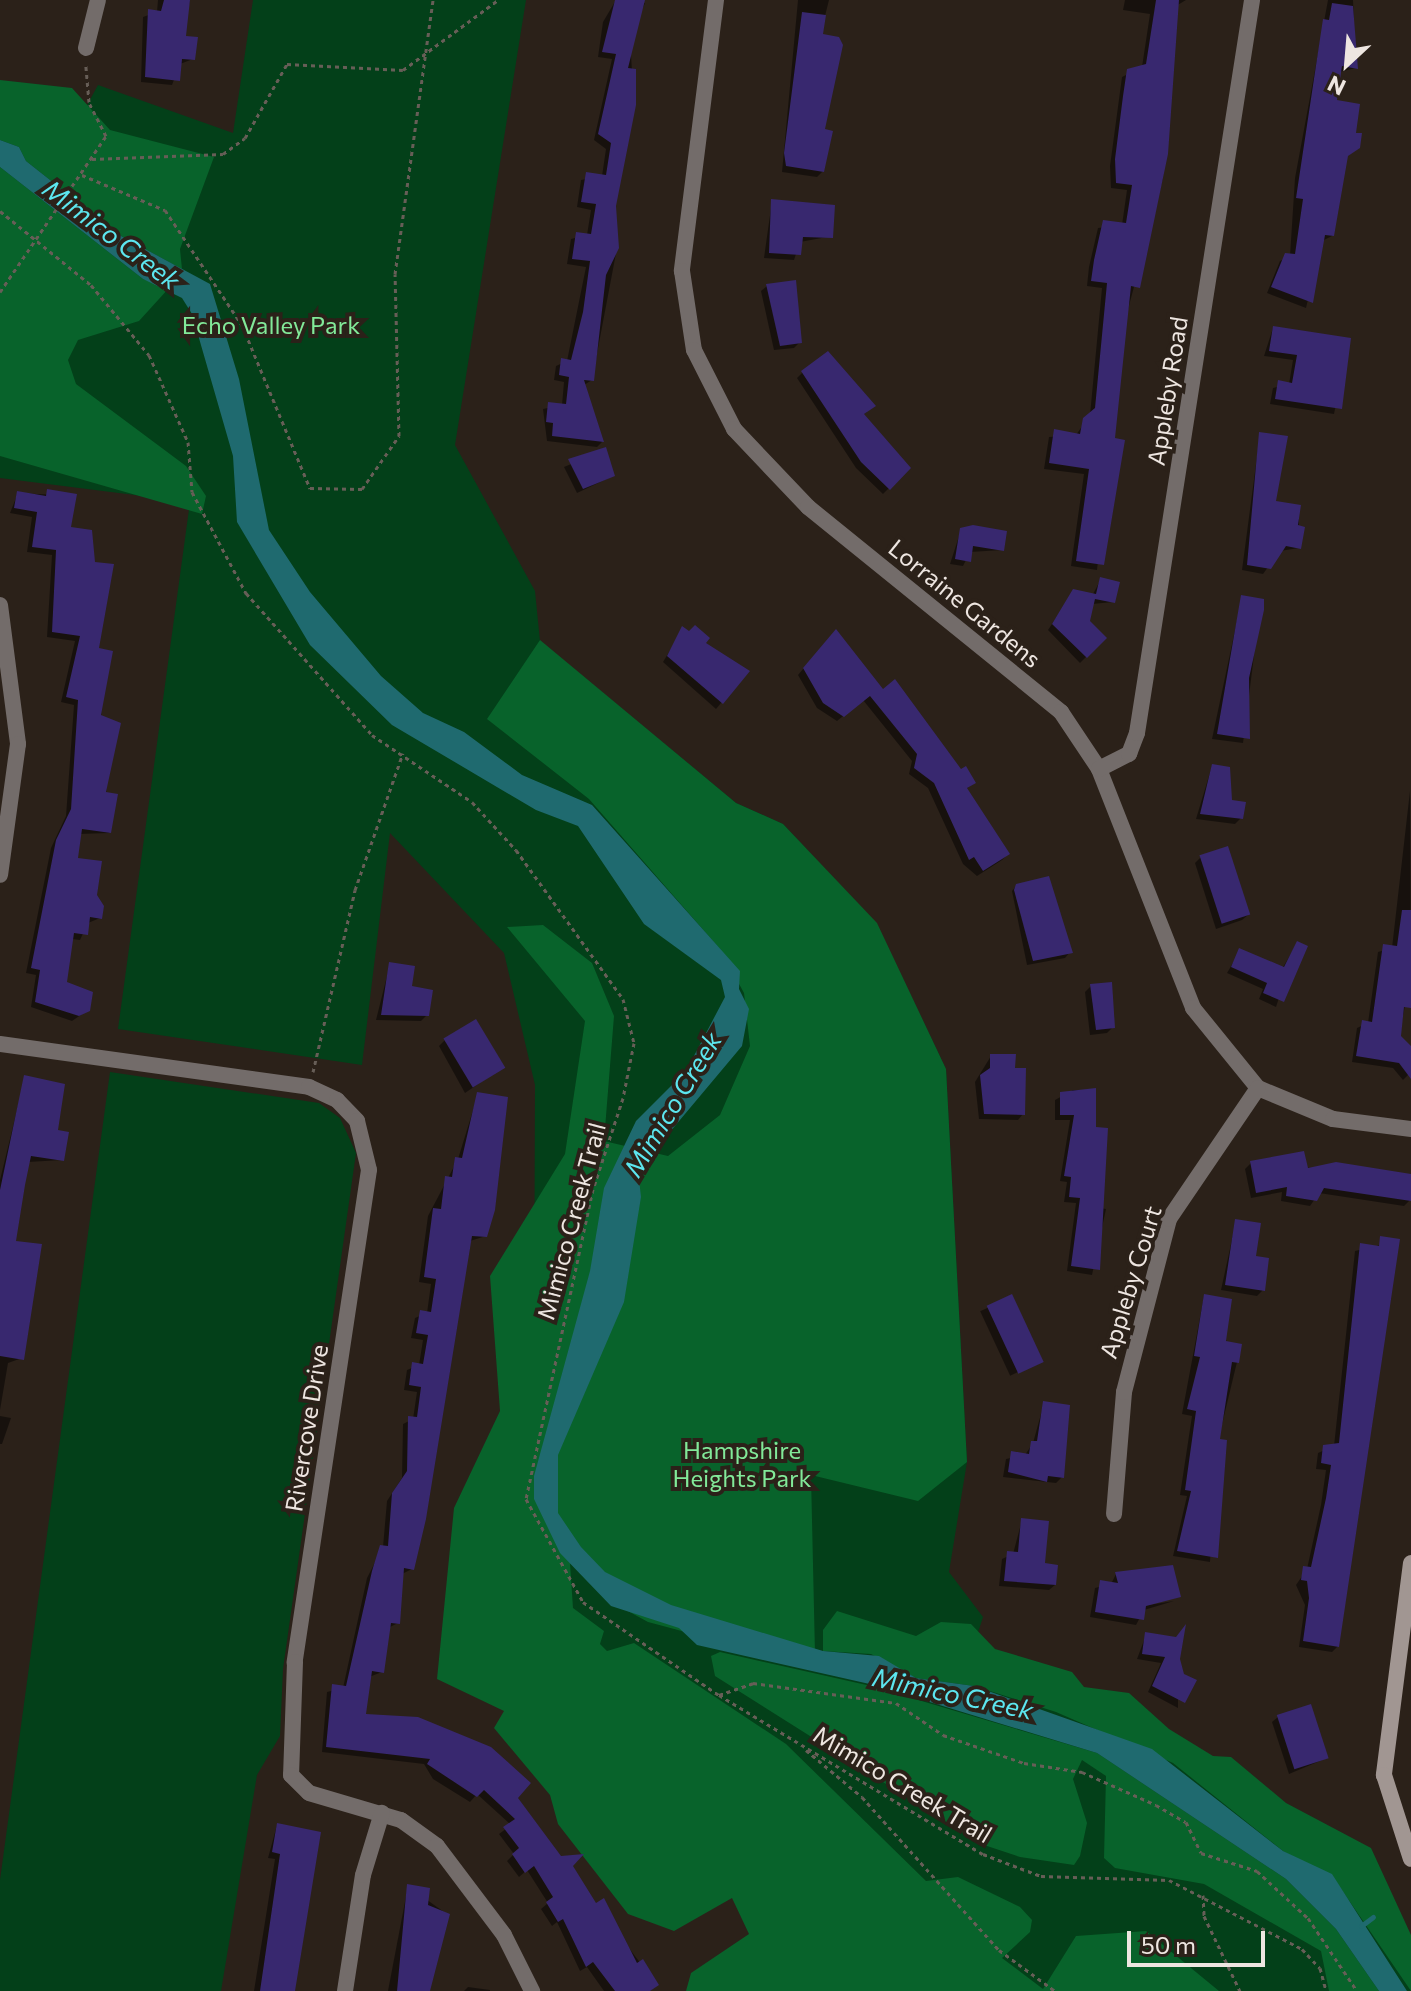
<!DOCTYPE html>
<html>
<head>
<meta charset="utf-8">
<style>
	body { margin:0 }
	#map { position:relative; width:1411px; height:1991px; overflow:hidden; background:#2b2119; font-family:Commissioner,sans-serif }
	div>[style] { position:absolute }
	.green>* { inset:0; background:#034019 }
	.forest>* { inset:0; background:#08632b }
	.water>* { inset:0; background:#1f6a6f }
	.shadow>* { inset:0; background:#0007; transform-origin:0 0 }
	.stream>* { height:5px; margin:-2.5px; padding:0 2.5px; transform-origin:2.5px; border-radius:2.5px; background:#1f6a6f }
	.building>* { inset:0; background:#38286f; transform-origin:0 0 }
	.path>* { height:3px; margin-top:-1.5px; transform-origin:0; background:repeating-linear-gradient(90deg,#675e57 0 4px,transparent 0 8px) }
	.minor>* { height:16px; margin:-8px; padding:0 8px; transform-origin:8px; border-radius:8px; background:#736c6a }
	.secondary>* { height:16px; margin:-8px; padding:0 8px; transform-origin:8px; border-radius:8px; background:#a19692 }
	span { translate:-50% -50%; white-space:nowrap; text-align:center; line-height:1.15; -webkit-text-stroke:8px #2b2119; paint-order:stroke }
	.park-label { font-size:24px; color:#82e999 }
	.street-label { font-size:24px; color:#eee6e1 }
	.water-label { font-size:26px; color:#5ce6ef; font-style:italic }
	.north { position:absolute; left:1307px; top:24px; width:80px; height:80px; -webkit-text-stroke:6px #2b2119; paint-order:stroke; rotate:206deg; font-size:22px; font-weight:700; line-height:32px; text-align:center; color:#eee6e1 }
	.north::after { content:''; display:block; margin:auto; width:28px; height:36px; background:#eee6e1; clip-path:polygon(50% 0,100% 100%,50% 72%,0 100%) }
	.scale { position:absolute; left:1127px; top:1931px; width:138px; height:36px; box-sizing:border-box; border:4px solid #eee6e1; border-top:0; padding-left:10px; font-size:24px; line-height:28px; white-space:nowrap; color:#eee6e1; -webkit-text-stroke:6px #2b2119; paint-order:stroke }
</style>
</head>
<body>
<div id="map">
	<div class="green">
		<div style="clip-path:polygon(253px 0,526px 0,455px 445px,535px 591px,540px 641px,736px 803px,783px 824px,876px 923px,946px 1069px,967px 1462px,949px 1572px,983px 1617px,973px 1648px,1187px 1760px,1391px 1910px,1411px 1991px,776px 1991px,738px 1887px,593px 1742px,534px 1352px,535px 1085px,504px 953px,390px 833px,362px 1065px,118px 1029px,190px 502px,0 478px,0 88px,86px 107px,98px 85px,233px 133px)"></div>
		<div style="clip-path:polygon(110px 1072px,319px 1103px,340px 1118px,356px 1153px,283px 1669px,280px 1736px,257px 1775px,221px 1991px,0 1991px,0 1880px)"></div>
	</div>
	<div class="forest">
		<div style="clip-path:polygon(0 80px,72px 88px,110px 130px,214px 157px,180px 249px,182px 269px,121px 236px,26px 161px,19px 147px,0 140px)"></div>
		<div style="clip-path:polygon(0 167px,143px 279px,169px 288px,139px 321px,78px 340px,68px 360px,76px 384px,186px 466px,206px 496px,202px 514px,0 456px)"></div>
		<div style="clip-path:polygon(540px 640px,736px 803px,783px 824px,877px 923px,946px 1069px,967px 1462px,918px 1501px,811px 1475px,815px 1653px,760px 1652px,648px 1622px,615px 1604px,570px 1563px,573px 1608px,604px 1631px,600px 1644px,607px 1651px,634px 1643px,786px 1744px,926px 1881px,958px 1877px,1020px 1907px,1032px 1920px,1030px 1932px,1002px 1958px,1043px 1989px,1076px 1936px,1146px 1931px,1219px 1991px,686px 1991px,691px 1973px,749px 1934px,732px 1898px,674px 1931px,628px 1914px,558px 1824px,550px 1795px,494px 1728px,504px 1711px,437px 1679px,454px 1508px,500px 1411px,490px 1276px,565px 1154px,585px 1021px,507px 927px,543px 925px,592px 963px,614px 1016px,604px 1141px,668px 1156px,720px 1115px,750px 1046px,744px 993px,720px 949px,589px 799px,487px 719px)"></div>
		<div style="clip-path:polygon(837px 1611px,916px 1636px,941px 1622px,971px 1624px,995px 1649px,1072px 1672px,1084px 1687px,1129px 1693px,1169px 1729px,1213px 1756px,1231px 1757px,1286px 1803px,1371px 1848px,1411px 1935px,1411px 1991px,1335px 1880px,1283px 1851px,1173px 1763px,1056px 1712px,974px 1686px,916px 1678px,871px 1654px,823px 1651px,823px 1630px)"></div>
		<div style="clip-path:polygon(720px 1652px,871px 1686px,1097px 1753px,1286px 1879px,1336px 1929px,1379px 1991px,1329px 1991px,1321px 1951px,1204px 1884px,1115px 1868px,1104px 1858px,1106px 1776px,1082px 1760px,1073px 1779px,1087px 1823px,1080px 1856px,1074px 1865px,1020px 1857px,981px 1844px,715px 1676px,711px 1656px)"></div>
	</div>
	<div class="water">
		<div style="clip-path:polygon(0 140px,19px 147px,26px 161px,121px 236px,210px 284px,239px 379px,269px 530px,310px 592px,381px 676px,423px 713px,464px 732px,522px 775px,592px 805px,740px 971px,739px 989px,749px 1009px,742px 1046px,638px 1170px,641px 1197px,624px 1302px,558px 1455px,558px 1513px,581px 1547px,605px 1572px,671px 1605px,823px 1651px,879px 1656px,916px 1678px,974px 1686px,1152px 1749px,1283px 1851px,1332px 1874px,1407px 1991px,1379px 1991px,1336px 1929px,1286px 1879px,1097px 1753px,874px 1685px,697px 1645px,679px 1628px,611px 1606px,560px 1553px,534px 1499px,534px 1476px,590px 1271px,604px 1188px,636px 1121px,686px 1071px,725px 997px,721px 980px,644px 924px,578px 826px,536px 810px,392px 725px,310px 645px,237px 522px,233px 456px,192px 314px,182px 298px,143px 279px,0 167px)"></div>
	</div>
	<div class="shadow">
		<div style="clip-path:polygon(158px 0,190px 0,183px 38px,193px 59px,180px 64px,172px 85px,141px 82px,143px 17px,157px 12px)"></div>
		<div style="clip-path:polygon(616px 0,645px 3px,630px 38px,634px 105px,614px 206px,617px 248px,592px 380px,584px 385px,602px 442px,597px 447px,547px 441px,543px 409px,562px 405px,564px 382px,554px 380px,556px 366px,567px 361px,586px 267px,567px 264px,571px 239px,587px 235px,591px 210px,577px 207px,581px 180px,602px 176px,606px 149px,594px 140px,612px 59px,598px 57px,603px 22px)"></div>
		<div style="clip-path:polygon(798px 0,829px 0,820px 36px,823px 171px,817px 177px,782px 172px)"></div>
		<div style="clip-path:polygon(1125px 0,1186px 0,1176px 6px,1163px 178px,1122px 332px,1097px 570px,1071px 566px,1084px 474px,1044px 469px,1049px 437px,1076px 435px,1090px 415px,1102px 288px,1087px 286px,1089px 267px,1098px 228px,1122px 225px,1127px 190px,1111px 188px,1110px 166px,1122px 77px,1142px 67px,1150px 14px,1123px 10px)"></div>
		<div style="clip-path:polygon(1328px 0,1353px 0,1356px 68px,1339px 72px,1334px 102px,1358px 147px,1345px 158px,1332px 236px,1322px 241px,1306px 308px,1267px 293px,1280px 261px,1290px 256px,1295px 178px)"></div>
		<div style="clip-path:polygon(772px 201px,827px 237px,800px 242px,794px 260px,764px 258px)"></div>
		<div style="clip-path:polygon(767px 286px,800px 342px,794px 348px,774px 350px,761px 291px)"></div>
		<div style="clip-path:polygon(1273px 328px,1349px 340px,1334px 414px,1270px 404px,1273px 388px,1289px 384px,1293px 360px,1264px 356px)"></div>
		<div style="clip-path:polygon(803px 372px,867px 412px,862px 415px,909px 468px,883px 494px,856px 468px,797px 378px)"></div>
		<div style="clip-path:polygon(1260px 434px,1274px 503px,1299px 507px,1299px 548px,1280px 551px,1263px 574px,1242px 570px)"></div>
		<div style="clip-path:polygon(605px 450px,613px 476px,577px 493px,564px 467px)"></div>
		<div style="clip-path:polygon(18px 493px,75px 496px,69px 528px,97px 649px,109px 833px,79px 834px,75px 859px,100px 918px,88px 923px,80px 940px,72px 939px,65px 983px,88px 1010px,72px 1021px,31px 1007px,36px 975px,26px 973px,51px 848px,66px 816px,74px 705px,61px 702px,75px 641px,47px 637px,52px 555px,27px 552px,32px 517px,10px 513px)"></div>
		<div style="clip-path:polygon(961px 530px,1002px 550px,970px 552px,963px 566px,950px 564px)"></div>
		<div style="clip-path:polygon(1101px 579px,1113px 602px,1092px 604px,1088px 622px,1105px 638px,1080px 663px,1048px 630px,1074px 591px,1092px 596px)"></div>
		<div style="clip-path:polygon(1242px 597px,1261px 600px,1243px 743px,1212px 739px)"></div>
		<div style="clip-path:polygon(683px 629px,747px 672px,716px 709px,663px 662px)"></div>
		<div style="clip-path:polygon(830px 637px,973px 783px,965px 790px,1008px 854px,1002px 860px,977px 876px,963px 864px,928px 788px,909px 774px,912px 761px,863px 700px,837px 721px,817px 708px,798px 675px)"></div>
		<div style="clip-path:polygon(1212px 766px,1241px 818px,1235px 824px,1196px 819px)"></div>
		<div style="clip-path:polygon(1410px 791px,1411px 974px,1399px 1037px,1411px 1048px,1411px 1072px,1403px 1080px,1393px 1068px,1352px 1062px,1357px 1028px,1368px 1023px,1378px 952px,1392px 948px)"></div>
		<div style="clip-path:polygon(1201px 857px,1248px 915px,1242px 920px,1216px 929px,1195px 863px)"></div>
		<div style="clip-path:polygon(1017px 885px,1070px 952px,1065px 958px,1027px 965px,1012px 891px)"></div>
		<div style="clip-path:polygon(1297px 943px,1276px 1007px,1259px 999px,1263px 989px,1227px 973px,1240px 951px,1282px 969px)"></div>
		<div style="clip-path:polygon(390px 964px,427px 1015px,421px 1021px,376px 1020px)"></div>
		<div style="clip-path:polygon(1091px 986px,1113px 1027px,1107px 1033px,1090px 1035px,1085px 992px)"></div>
		<div style="clip-path:polygon(445px 1040px,503px 1067px,465px 1093px,439px 1046px)"></div>
		<div style="clip-path:polygon(991px 1056px,1013px 1070px,1023px 1114px,1018px 1120px,979px 1119px,975px 1082px)"></div>
		<div style="clip-path:polygon(25px 1077px,56px 1132px,62px 1160px,28px 1162px,14px 1242px,22px 1358px,8px 1363px,0 1410px,0 1180px)"></div>
		<div style="clip-path:polygon(1073px 1090px,1094px 1090px,1099px 1208px,1106px 1209px,1092px 1275px,1067px 1271px,1076px 1203px,1064px 1202px,1067px 1182px,1060px 1181px,1070px 1120px,1055px 1120px,1055px 1100px)"></div>
		<div style="clip-path:polygon(478px 1094px,486px 1236px,470px 1241px,412px 1569px,402px 1574px,398px 1623px,388px 1628px,382px 1672px,369px 1677px,364px 1716px,515px 1798px,657px 1985px,650px 1991px,604px 1991px,587px 1967px,580px 1971px,557px 1922px,552px 1926px,541px 1909px,548px 1903px,527px 1870px,519px 1877px,507px 1861px,514px 1854px,499px 1834px,511px 1825px,477px 1794px,470px 1802px,433px 1779px,424px 1764px,322px 1752px,327px 1692px,343px 1688px,367px 1578px,383px 1547px,387px 1501px,402px 1478px,403px 1424px,413px 1419px,417px 1392px,404px 1390px,407px 1370px,419px 1365px,423px 1340px,411px 1338px,415px 1318px,427px 1313px,431px 1284px,419px 1282px,428px 1216px,458px 1159px)"></div>
		<div style="clip-path:polygon(1251px 1163px,1411px 1176px,1410px 1200px,1404px 1206px,1319px 1193px,1310px 1206px,1281px 1201px,1282px 1192px,1251px 1198px,1245px 1169px)"></div>
		<div style="clip-path:polygon(1236px 1221px,1263px 1290px,1257px 1296px,1221px 1290px)"></div>
		<div style="clip-path:polygon(1398px 1241px,1338px 1646px,1332px 1652px,1299px 1647px,1305px 1605px,1296px 1585px,1307px 1569px,1321px 1505px,1326px 1470px,1316px 1469px,1318px 1453px,1334px 1446px,1355px 1251px)"></div>
		<div style="clip-path:polygon(1204px 1296px,1237px 1362px,1218px 1441px,1210px 1562px,1173px 1556px,1187px 1496px,1180px 1495px,1192px 1416px,1182px 1414px)"></div>
		<div style="left:1011px;top:1297px;width:71px;height:34px;rotate:65deg"></div>
		<div style="clip-path:polygon(1044px 1403px,1062px 1477px,1056px 1483px,1003px 1477px,1006px 1459px,1025px 1455px,1033px 1443px)"></div>
		<div style="clip-path:polygon(0 1416px,11px 1418px,2px 1444px,0 1444px)"></div>
		<div style="clip-path:polygon(1022px 1520px,1055px 1585px,1049px 1590px,999px 1586px,1002px 1559px,1013px 1554px)"></div>
		<div style="clip-path:polygon(1116px 1574px,1179px 1597px,1136px 1607px,1174px 1601px,1144px 1610px,1136px 1625px,1090px 1617px,1095px 1588px,1111px 1584px)"></div>
		<div style="clip-path:polygon(1146px 1635px,1178px 1660px,1178px 1708px,1148px 1692px,1161px 1663px,1137px 1659px)"></div>
		<div style="clip-path:polygon(1278px 1717px,1327px 1758px,1289px 1774px,1272px 1722px)"></div>
		<div style="clip-path:polygon(277px 1825px,295px 1991px,254px 1991px,275px 1859px,268px 1858px)"></div>
		<div style="clip-path:polygon(408px 1886px,448px 1915px,428px 1991px,388px 1991px)"></div>
		<div style="clip-path:polygon(468px 1987px,490px 1990px,490px 1991px,464px 1991px)"></div>
	</div>
	<div class="stream">
		<div style="left:1361px;top:1926px;width:15px;rotate:-37deg"></div>
	</div>
	<div class="building">
		<div style="clip-path:polygon(164px 0,190px 0,186px 36px,198px 37px,195px 60px,182px 59px,180px 81px,145px 77px,148px 9px,161px 11px)"></div>
		<div style="clip-path:polygon(615px 0,645px 0,628px 68px,636px 69px,636px 105px,616px 206px,619px 248px,606px 275px,594px 381px,584px 380px,604px 442px,552px 436px,553px 423px,546px 422px,548px 402px,566px 404px,569px 377px,559px 375px,561px 358px,571px 360px,583px 312px,590px 261px,572px 259px,576px 232px,591px 234px,596px 204px,581px 202px,586px 172px,606px 175px,611px 143px,598px 134px,616px 54px,602px 52px)"></div>
		<div style="clip-path:polygon(1156px 0,1179px 0,1168px 154px,1140px 288px,1131px 286px,1115px 438px,1125px 440px,1104px 565px,1076px 561px,1089px 469px,1049px 463px,1054px 429px,1080px 434px,1083px 418px,1095px 408px,1107px 283px,1091px 281px,1094px 260px,1103px 220px,1126px 223px,1132px 185px,1116px 183px,1115px 159px,1123px 96px,1127px 69px,1146px 64px)"></div>
		<div style="clip-path:polygon(1332px 3px,1353px 6px,1358px 69px,1342px 66px,1337px 100px,1360px 104px,1356px 133px,1362px 133px,1360px 148px,1348px 156px,1334px 236px,1325px 235px,1313px 303px,1271px 287px,1285px 253px,1295px 254px,1303px 199px,1296px 198px,1323px 19px,1329px 20px)"></div>
		<div style="clip-path:polygon(802px 12px,826px 15px,823px 34px,839px 37px,843px 45px,825px 129px,833px 131px,824px 172px,786px 166px,784px 153px)"></div>
		<div style="clip-path:polygon(771px 199px,835px 205px,833px 238px,803px 237px,801px 255px,769px 253px)"></div>
		<div style="clip-path:polygon(796px 280px,802px 343px,780px 346px,766px 284px)"></div>
		<div style="clip-path:polygon(1273px 326px,1351px 338px,1342px 409px,1275px 399px,1278px 380px,1292px 383px,1297px 355px,1269px 351px)"></div>
		<div style="clip-path:polygon(828px 351px,876px 406px,864px 414px,911px 468px,890px 490px,861px 462px,801px 371px)"></div>
		<div style="clip-path:polygon(1259px 432px,1288px 436px,1276px 501px,1301px 505px,1298px 525px,1305px 527px,1301px 549px,1286px 546px,1271px 569px,1247px 565px)"></div>
		<div style="clip-path:polygon(606px 447px,615px 476px,583px 489px,568px 459px)"></div>
		<div style="clip-path:polygon(47px 489px,77px 494px,71px 527px,92px 530px,95px 562px,114px 564px,99px 648px,113px 651px,101px 715px,121px 723px,106px 792px,118px 794px,111px 833px,82px 829px,78px 858px,102px 861px,97px 895px,104px 906px,102px 919px,90px 917px,88px 935px,74px 933px,67px 982px,93px 992px,90px 1011px,79px 1016px,35px 1002px,40px 970px,31px 968px,56px 840px,71px 809px,78px 700px,66px 697px,80px 636px,52px 632px,56px 550px,32px 547px,37px 512px,14px 508px,17px 491px,46px 496px)"></div>
		<div style="clip-path:polygon(973px 525px,1007px 531px,1004px 551px,973px 546px,971px 562px,955px 559px,960px 528px)"></div>
		<div style="clip-path:polygon(1100px 577px,1120px 582px,1115px 603px,1095px 599px,1090px 621px,1107px 638px,1087px 658px,1052px 624px,1073px 589px,1096px 594px)"></div>
		<div style="clip-path:polygon(1241px 595px,1264px 599px,1264px 610px,1249px 678px,1250px 739px,1217px 734px)"></div>
		<div style="clip-path:polygon(695px 625px,710px 638px,706px 643px,750px 671px,723px 704px,667px 656px,682px 626px,689px 631px)"></div>
		<div style="clip-path:polygon(836px 629px,883px 689px,895px 679px,961px 769px,966px 766px,976px 783px,967px 788px,1010px 854px,983px 871px,974px 857px,969px 860px,934px 783px,914px 768px,917px 754px,870px 696px,844px 717px,823px 703px,803px 668px)"></div>
		<div style="clip-path:polygon(1212px 764px,1230px 767px,1232px 800px,1246px 802px,1243px 819px,1200px 814px)"></div>
		<div style="left:1228px;top:846px;width:72px;height:30px;rotate:72deg"></div>
		<div style="clip-path:polygon(1049px 876px,1073px 953px,1033px 961px,1014px 890px,1016px 884px)"></div>
		<div style="clip-path:polygon(1402px 910px,1411px 910px,1411px 1008px,1404px 1007px,1401px 1036px,1411px 1046px,1411px 1079px,1399px 1063px,1356px 1056px,1362px 1020px,1372px 1022px,1383px 944px,1397px 946px)"></div>
		<div style="clip-path:polygon(1297px 941px,1308px 946px,1284px 1002px,1263px 993px,1267px 983px,1231px 967px,1239px 948px,1284px 967px)"></div>
		<div style="clip-path:polygon(389px 962px,415px 966px,412px 986px,433px 990px,429px 1016px,381px 1015px)"></div>
		<div style="clip-path:polygon(1112px 982px,1115px 1028px,1096px 1030px,1090px 984px)"></div>
		<div style="left:476px;top:1019px;width:57px;height:38px;rotate:59deg"></div>
		<div style="clip-path:polygon(990px 1054px,1016px 1054px,1015px 1068px,1026px 1068px,1025px 1115px,984px 1114px,980px 1075px,990px 1068px)"></div>
		<div style="clip-path:polygon(24px 1075px,65px 1084px,58px 1130px,69px 1132px,64px 1161px,31px 1156px,25px 1185px,16px 1241px,42px 1244px,24px 1360px,0 1356px,0 1190px)"></div>
		<div style="clip-path:polygon(1096px 1088px,1096px 1127px,1108px 1128px,1100px 1270px,1071px 1266px,1080px 1198px,1069px 1197px,1071px 1177px,1064px 1176px,1074px 1115px,1060px 1115px,1060px 1092px)"></div>
		<div style="clip-path:polygon(477px 1092px,508px 1097px,495px 1210px,487px 1237px,472px 1236px,426px 1519px,414px 1570px,404px 1568px,400px 1624px,391px 1623px,384px 1673px,372px 1671px,366px 1714px,418px 1717px,491px 1747px,531px 1783px,518px 1798px,561px 1856px,584px 1854px,573px 1866px,596px 1903px,604px 1898px,637px 1963px,643px 1959px,659px 1985px,650px 1991px,615px 1991px,593px 1962px,586px 1967px,563px 1919px,558px 1922px,546px 1902px,553px 1897px,534px 1866px,525px 1873px,512px 1854px,519px 1848px,503px 1827px,515px 1819px,484px 1790px,477px 1797px,427px 1764px,430px 1759px,326px 1747px,332px 1684px,346px 1686px,372px 1571px,380px 1545px,388px 1546px,392px 1493px,407px 1471px,408px 1416px,417px 1417px,421px 1387px,409px 1385px,412px 1362px,423px 1364px,428px 1335px,416px 1333px,420px 1310px,431px 1312px,436px 1279px,424px 1277px,433px 1208px,441px 1209px,445px 1176px,452px 1177px,455px 1157px,462px 1158px)"></div>
		<div style="clip-path:polygon(1304px 1151px,1308px 1168px,1336px 1162px,1411px 1174px,1411px 1201px,1324px 1188px,1317px 1201px,1286px 1196px,1287px 1187px,1256px 1193px,1250px 1161px)"></div>
		<div style="clip-path:polygon(1235px 1219px,1261px 1223px,1256px 1256px,1269px 1258px,1265px 1291px,1225px 1285px)"></div>
		<div style="clip-path:polygon(1380px 1236px,1400px 1239px,1339px 1647px,1303px 1641px,1309px 1598px,1307px 1581px,1301px 1580px,1303px 1566px,1311px 1567px,1326px 1498px,1331px 1465px,1321px 1463px,1323px 1445px,1339px 1443px,1360px 1243px,1379px 1246px)"></div>
		<div style="left:1012px;top:1294px;width:75px;height:28px;rotate:65deg"></div>
		<div style="clip-path:polygon(1204px 1294px,1232px 1299px,1226px 1341px,1242px 1344px,1239px 1363px,1232px 1362px,1220px 1439px,1227px 1440px,1218px 1558px,1177px 1551px,1191px 1491px,1185px 1490px,1196px 1411px,1187px 1409px,1200px 1357px,1194px 1356px)"></div>
		<div style="clip-path:polygon(1043px 1401px,1070px 1405px,1064px 1478px,1048px 1476px,1047px 1482px,1008px 1472px,1011px 1451px,1029px 1454px,1031px 1441px,1037px 1441px)"></div>
		<div style="clip-path:polygon(1021px 1518px,1049px 1521px,1045px 1563px,1058px 1565px,1056px 1585px,1004px 1581px,1007px 1551px,1018px 1552px)"></div>
		<div style="clip-path:polygon(1173px 1565px,1181px 1597px,1146px 1606px,1144px 1620px,1095px 1612px,1100px 1580px,1118px 1583px,1115px 1572px)"></div>
		<div style="clip-path:polygon(1186px 1624px,1180px 1659px,1184px 1674px,1197px 1680px,1185px 1703px,1152px 1686px,1165px 1657px,1142px 1654px,1145px 1632px,1176px 1637px)"></div>
		<div style="left:1311px;top:1704px;width:57px;height:36px;rotate:72deg"></div>
		<div style="clip-path:polygon(277px 1823px,321px 1832px,295px 1991px,260px 1991px,280px 1854px,272px 1852px)"></div>
		<div style="clip-path:polygon(407px 1884px,430px 1888px,428px 1905px,450px 1914px,430px 1991px,397px 1991px)"></div>
	</div>
	<div class="path">
		<div style="left:92px;top:159px;width:131px;rotate:-2.2deg"></div>
		<div style="left:223px;top:154px;width:27px;rotate:-36deg"></div>
		<div style="left:245px;top:138px;width:85px;rotate:-60.4deg"></div>
		<div style="left:287px;top:64px;width:116px;rotate:3deg"></div>
		<div style="left:403px;top:70px;width:118px;rotate:-36.4deg"></div>
		<div style="left:82px;top:175px;width:90px;rotate:22.9deg"></div>
		<div style="left:165px;top:210px;width:138px;rotate:56.2deg"></div>
		<div style="left:242px;top:325px;width:177px;rotate:67.4deg"></div>
		<div style="left:310px;top:488px;width:52px;rotate:1.1deg"></div>
		<div style="left:362px;top:489px;width:65px;rotate:-55.1deg"></div>
		<div style="left:399px;top:436px;width:162px;rotate:-91.4deg"></div>
		<div style="left:395px;top:274px;width:277px;rotate:-82.1deg"></div>
		<div style="left:0;top:211px;width:117px;rotate:39.1deg"></div>
		<div style="left:91px;top:285px;width:91px;rotate:50.4deg"></div>
		<div style="left:149px;top:355px;width:95px;rotate:65.9deg"></div>
		<div style="left:188px;top:442px;width:50px;rotate:85.4deg"></div>
		<div style="left:192px;top:492px;width:115px;rotate:61.9deg"></div>
		<div style="left:246px;top:593px;width:190px;rotate:48.4deg"></div>
		<div style="left:372px;top:735px;width:120px;rotate:33.8deg"></div>
		<div style="left:472px;top:802px;width:65px;rotate:47.5deg"></div>
		<div style="left:516px;top:850px;width:183px;rotate:54.3deg"></div>
		<div style="left:623px;top:999px;width:45px;rotate:76deg"></div>
		<div style="left:634px;top:1043px;width:56px;rotate:101.3deg"></div>
		<div style="left:623px;top:1098px;width:96px;rotate:108.2deg"></div>
		<div style="left:593px;top:1189px;width:317px;rotate:102.2deg"></div>
		<div style="left:526px;top:1499px;width:118px;rotate:61deg"></div>
		<div style="left:583px;top:1602px;width:165px;rotate:34.4deg"></div>
		<div style="left:719px;top:1695px;width:308px;rotate:31.1deg"></div>
		<div style="left:983px;top:1854px;width:62px;rotate:20.8deg"></div>
		<div style="left:1041px;top:1876px;width:128px;rotate:1.8deg"></div>
		<div style="left:1169px;top:1880px;width:150px;rotate:27.4deg"></div>
		<div style="left:1302px;top:1949px;width:26px;rotate:47deg"></div>
		<div style="left:1320px;top:1968px;width:24px;rotate:75deg"></div>
		<div style="left:0;top:292px;width:189px;rotate:-55.8deg"></div>
		<div style="left:106px;top:136px;width:38px;rotate:-117deg"></div>
		<div style="left:89px;top:102px;width:38px;rotate:-95deg"></div>
		<div style="left:313px;top:1072px;width:187px;rotate:-77deg"></div>
		<div style="left:355px;top:890px;width:145px;rotate:-70.7deg"></div>
		<div style="left:719px;top:1695px;width:36px;rotate:-19deg"></div>
		<div style="left:753px;top:1683px;width:144px;rotate:8deg"></div>
		<div style="left:896px;top:1703px;width:57px;rotate:34.2deg"></div>
		<div style="left:943px;top:1735px;width:86px;rotate:19.1deg"></div>
		<div style="left:1024px;top:1763px;width:59px;rotate:8.8deg"></div>
		<div style="left:1082px;top:1772px;width:81px;rotate:24deg"></div>
		<div style="left:1156px;top:1805px;width:34px;rotate:30deg"></div>
		<div style="left:1186px;top:1822px;width:34px;rotate:64deg"></div>
		<div style="left:1201px;top:1853px;width:59px;rotate:17.8deg"></div>
		<div style="left:1257px;top:1871px;width:69px;rotate:42.7deg"></div>
		<div style="left:1308px;top:1918px;width:88px;rotate:56.1deg"></div>
		<div style="left:806px;top:1750px;width:73px;rotate:40deg"></div>
		<div style="left:862px;top:1797px;width:205px;rotate:48.2deg"></div>
		<div style="left:999px;top:1950px;width:69px;rotate:36.2deg"></div>
		<div style="left:1203px;top:1895px;width:21px;rotate:87deg"></div>
		<div style="left:1204px;top:1916px;width:83px;rotate:64.4deg"></div>
	</div>
	<div class="minor">
		<div style="left:716px;top:0;width:273px;rotate:97.2deg"></div>
		<div style="left:682px;top:271px;width:80px;rotate:81.4deg"></div>
		<div style="left:694px;top:350px;width:89px;rotate:63.1deg"></div>
		<div style="left:734px;top:429px;width:108px;rotate:46.5deg"></div>
		<div style="left:808px;top:507px;width:326px;rotate:39deg"></div>
		<div style="left:1061px;top:712px;width:69px;rotate:56.3deg"></div>
		<div style="left:1099px;top:769px;width:257px;rotate:68.5deg"></div>
		<div style="left:1193px;top:1008px;width:103px;rotate:50.9deg"></div>
		<div style="left:1258px;top:1088px;width:81px;rotate:22.5deg"></div>
		<div style="left:1333px;top:1119px;width:79px;rotate:7.3deg"></div>
		<div style="left:86px;top:48px;width:49px;rotate:-76deg"></div>
		<div style="left:0;top:605px;width:140px;rotate:82.6deg"></div>
		<div style="left:18px;top:744px;width:132px;rotate:97.8deg"></div>
		<div style="left:1099px;top:769px;width:34px;rotate:-27deg"></div>
		<div style="left:1129px;top:754px;width:22px;rotate:-69deg"></div>
		<div style="left:1137px;top:733px;width:742px;rotate:-81.08deg"></div>
		<div style="left:0;top:1044px;width:312px;rotate:7.9deg"></div>
		<div style="left:309px;top:1087px;width:31px;rotate:25deg"></div>
		<div style="left:337px;top:1100px;width:29px;rotate:46deg"></div>
		<div style="left:357px;top:1121px;width:50px;rotate:76.2deg"></div>
		<div style="left:369px;top:1170px;width:498px;rotate:98.6deg"></div>
		<div style="left:295px;top:1662px;width:113px;rotate:92deg"></div>
		<div style="left:291px;top:1775px;width:25px;rotate:45deg"></div>
		<div style="left:309px;top:1793px;width:96px;rotate:16.4deg"></div>
		<div style="left:401px;top:1820px;width:44px;rotate:35.8deg"></div>
		<div style="left:437px;top:1846px;width:111px;rotate:53deg"></div>
		<div style="left:504px;top:1935px;width:63px;rotate:63.4deg"></div>
		<div style="left:1114px;top:1514px;width:122px;rotate:-85.3deg"></div>
		<div style="left:1124px;top:1392px;width:179px;rotate:-75.4deg"></div>
		<div style="left:1169px;top:1219px;width:158px;rotate:-55.8deg"></div>
		<div style="left:345px;top:1991px;width:117px;rotate:-81.2deg"></div>
		<div style="left:363px;top:1875px;width:65px;rotate:-73deg"></div>
	</div>
	<div class="secondary">
		<div style="left:1411px;top:1563px;width:214px;rotate:97.3deg"></div>
		<div style="left:1384px;top:1775px;width:88px;rotate:72.2deg"></div>
	</div>
	<div class="park-label">
		<span style="left:271px;top:325px">Echo Valley Park</span>
		<span style="left:742px;top:1464px">Hampshire<br>Heights Park</span>
	</div>
	<div class="street-label">
		<span style="left:1167px;top:391px;rotate:-81deg">Appleby Road</span>
		<span style="left:965px;top:603px;rotate:39deg">Lorraine Gardens</span>
		<span style="left:571px;top:1221px;rotate:-75deg">Mimico Creek Trail</span>
		<span style="left:1130px;top:1282px;rotate:-73deg">Appleby Court</span>
		<span style="left:306px;top:1428px;rotate:-81deg">Rivercove Drive</span>
		<span style="left:903px;top:1784px;rotate:31deg">Mimico Creek Trail</span>
	</div>
	<div class="water-label">
		<span style="left:112px;top:234px;rotate:37deg">Mimico Creek</span>
		<span style="left:672px;top:1104px;rotate:-59deg">Mimico Creek</span>
		<span style="left:953px;top:1693px;rotate:12deg">Mimico Creek</span>
	</div>
	<div class="north">N</div>
	<div class="scale">50 m</div>
</div>
</body>
</html>
